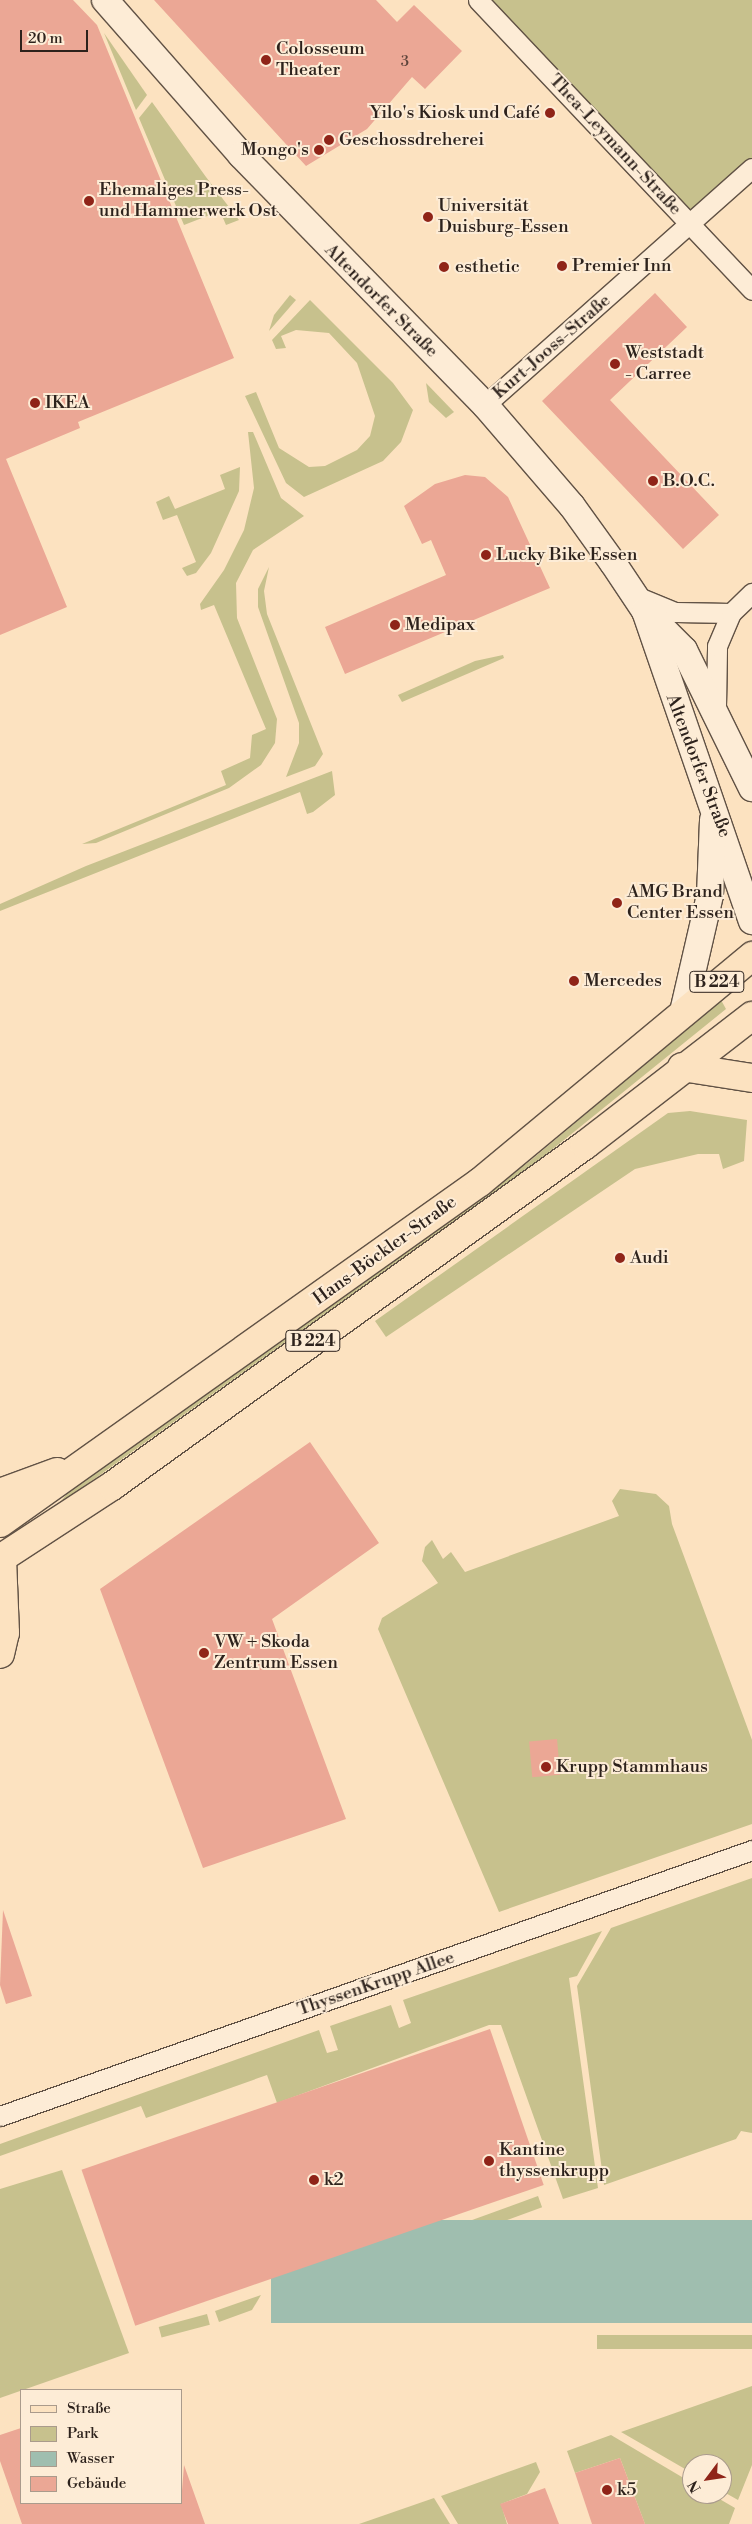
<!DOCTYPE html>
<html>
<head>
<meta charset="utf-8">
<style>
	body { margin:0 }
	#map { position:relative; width:752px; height:2524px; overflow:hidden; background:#fce2c0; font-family:"Libre Bodoni",serif }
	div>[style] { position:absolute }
	.green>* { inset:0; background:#c7c18d; transform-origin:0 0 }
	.water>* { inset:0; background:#9fbeaf; transform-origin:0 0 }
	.building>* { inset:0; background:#eba795; transform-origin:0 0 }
	.roads { filter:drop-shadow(1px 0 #615245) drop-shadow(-1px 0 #615245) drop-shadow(0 1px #615245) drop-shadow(0 -1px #615245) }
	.minor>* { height:19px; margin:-9.5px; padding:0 9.5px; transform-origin:9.5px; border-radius:9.5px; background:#fdecd6 }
	.secondary>* { height:26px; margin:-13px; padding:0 13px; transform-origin:13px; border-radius:13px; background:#fdecd6 }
	.primary>* { height:28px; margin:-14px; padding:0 14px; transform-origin:14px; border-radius:14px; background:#fce2c0 }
	.dots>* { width:14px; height:14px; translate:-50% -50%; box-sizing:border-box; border:2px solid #fdecd6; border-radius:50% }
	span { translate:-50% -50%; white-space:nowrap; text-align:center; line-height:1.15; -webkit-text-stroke:4px #fdecd6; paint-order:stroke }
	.number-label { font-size:15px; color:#5c433a }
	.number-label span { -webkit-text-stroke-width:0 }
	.shield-label span { padding:1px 4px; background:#fdecd6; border:1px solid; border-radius:4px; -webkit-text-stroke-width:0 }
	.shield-label { font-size:16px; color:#2d221c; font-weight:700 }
	.poi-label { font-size:18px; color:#2d221c }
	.left { translate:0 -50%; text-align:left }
	.right { translate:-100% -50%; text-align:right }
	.street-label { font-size:18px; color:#2d221c }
	.legend { position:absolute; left:20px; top:2389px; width:162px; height:115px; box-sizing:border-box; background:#fdecd6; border:1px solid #aa9b8c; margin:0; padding:6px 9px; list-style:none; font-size:15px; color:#2d221c }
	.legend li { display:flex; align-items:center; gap:10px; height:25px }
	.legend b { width:25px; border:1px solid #aa9b8c }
	.north { position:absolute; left:682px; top:2454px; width:50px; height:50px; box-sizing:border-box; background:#fdecd6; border:1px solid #aa9b8c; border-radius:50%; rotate:239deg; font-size:14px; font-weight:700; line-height:20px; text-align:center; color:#2d221c }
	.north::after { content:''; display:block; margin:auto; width:18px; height:22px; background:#8f2418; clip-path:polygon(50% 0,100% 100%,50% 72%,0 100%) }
	.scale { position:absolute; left:20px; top:30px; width:68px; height:22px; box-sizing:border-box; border:2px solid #2d221c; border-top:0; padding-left:6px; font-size:15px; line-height:18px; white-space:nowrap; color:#2d221c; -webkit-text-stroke:4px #fdecd6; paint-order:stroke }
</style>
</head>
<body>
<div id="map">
	<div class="green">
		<div style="clip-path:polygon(481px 0,752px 0,752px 168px,692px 226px)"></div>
		<div style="clip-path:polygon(104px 33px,147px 95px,136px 110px)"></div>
		<div style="clip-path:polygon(152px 102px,206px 177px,239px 220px,226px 225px,220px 211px,184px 225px,139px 118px)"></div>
		<div style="clip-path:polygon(290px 295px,296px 300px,269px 331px,274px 315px)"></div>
		<div style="clip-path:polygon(310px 300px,393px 383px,413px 410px,401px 442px,383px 461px,304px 497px,286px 483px,245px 396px,256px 392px,279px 448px,309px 467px,325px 466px,357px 450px,370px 436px,375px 416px,357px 363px,329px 333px,296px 330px,281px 336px,286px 348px,276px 349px,272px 340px)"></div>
		<div style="clip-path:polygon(426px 383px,454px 412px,446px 418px,429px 402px)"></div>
		<div style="clip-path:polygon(248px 432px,253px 432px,281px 498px,304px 516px,253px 550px,236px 583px,237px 618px,277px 719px,275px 743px,261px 765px,229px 788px,96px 843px,82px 844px,226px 785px,221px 771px,250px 758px,252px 735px,266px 729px,214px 605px,201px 610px,200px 604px,224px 570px,244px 530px,254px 488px)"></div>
		<div style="clip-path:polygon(240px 467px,239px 491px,211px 553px,196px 573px,187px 576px,182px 568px,196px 562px,177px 515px,163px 520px,156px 502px,169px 496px,175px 509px,225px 489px,220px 475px)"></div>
		<div style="clip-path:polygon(269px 567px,264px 591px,267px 614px,323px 754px,315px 766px,286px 777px,299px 743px,299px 723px,258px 607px,258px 589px)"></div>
		<div style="clip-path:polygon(503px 655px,504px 658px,402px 702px,398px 695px,475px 661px)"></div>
		<div style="clip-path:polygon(332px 771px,335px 795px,313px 812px,307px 814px,300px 792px,0 911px,0 904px,86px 866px)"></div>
		<div style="clip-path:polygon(721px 1000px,726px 1009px,538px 1161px,58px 1505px,69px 1491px,530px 1161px)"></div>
		<div style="clip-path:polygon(690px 1111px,747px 1120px,744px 1161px,723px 1169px,719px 1154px,698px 1154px,635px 1169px,386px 1337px,375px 1321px,668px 1113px)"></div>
		<div style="clip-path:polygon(620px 1489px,656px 1494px,669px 1506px,672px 1524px,752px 1740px,752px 1824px,499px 1912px,378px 1629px,382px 1618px,438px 1583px,422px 1561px,425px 1547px,432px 1540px,443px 1559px,451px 1552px,465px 1572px,619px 1516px,612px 1501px)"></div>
		<div style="clip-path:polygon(752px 1878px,752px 2133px,741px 2131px,736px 2139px,604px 2185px,577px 1986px,611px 1928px)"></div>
		<div style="clip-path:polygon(602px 1931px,577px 1976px,569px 1978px,598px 2188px,563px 2199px,501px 2025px,489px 2025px,277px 2103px,267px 2075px,146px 2118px,141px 2106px,0 2156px,0 2144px,319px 2030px,327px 2053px,338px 2050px,330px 2026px,391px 2005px,399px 2028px,411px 2023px,403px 2000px)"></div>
		<div style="clip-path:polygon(62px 2170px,129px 2353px,0 2398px,0 2189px)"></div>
		<div style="left:538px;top:2196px;width:12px;height:84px;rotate:70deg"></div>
		<div style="clip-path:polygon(261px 2295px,252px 2310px,219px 2322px,215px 2311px)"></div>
		<div style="left:207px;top:2314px;width:11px;height:50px;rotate:75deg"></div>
		<div style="left:752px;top:2335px;width:14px;height:155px;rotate:90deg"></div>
		<div style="clip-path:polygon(752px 2386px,752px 2465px,738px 2500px,722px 2491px,722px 2464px,692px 2464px,692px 2473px,621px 2432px)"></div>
		<div style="clip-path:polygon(611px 2435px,692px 2483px,692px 2494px,711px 2494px,735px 2508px,729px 2524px,645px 2524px,620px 2458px,575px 2473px,567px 2451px)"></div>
		<div style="clip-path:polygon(536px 2462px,540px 2472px,527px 2494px,501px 2504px,507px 2524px,458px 2524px,441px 2496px)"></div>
		<div style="clip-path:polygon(434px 2498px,450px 2524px,359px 2524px)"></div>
	</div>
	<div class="water">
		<div style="left:752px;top:2220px;width:103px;height:481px;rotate:90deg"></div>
	</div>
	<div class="building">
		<div style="clip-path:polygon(0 0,73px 0,97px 25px,234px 358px,78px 422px,80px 428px,6px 459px,67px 607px,0 635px)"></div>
		<div style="clip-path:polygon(154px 0,376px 0,397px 22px,414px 5px,462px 51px,425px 89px,412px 77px,367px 129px,306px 166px)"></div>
		<div style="clip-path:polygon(655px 293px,687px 327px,610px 400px,719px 515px,683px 549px,542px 401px)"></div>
		<div style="clip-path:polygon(465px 475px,485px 477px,508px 497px,550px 588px,345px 674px,325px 627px,446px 575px,431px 540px,422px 544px,404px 506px,435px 484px)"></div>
		<div style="clip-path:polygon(310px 1442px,379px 1543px,272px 1619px,346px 1819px,203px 1868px,100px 1589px)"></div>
		<div style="left:557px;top:1739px;width:36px;height:28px;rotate:85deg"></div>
		<div style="clip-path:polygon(3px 1910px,32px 1996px,6px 2004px,0 1985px)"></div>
		<div style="left:490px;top:2029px;width:165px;height:432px;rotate:71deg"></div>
		<div style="clip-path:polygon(21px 2428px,21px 2503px,181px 2503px,184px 2465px,205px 2524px,22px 2524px,0 2461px,0 2435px)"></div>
		<div style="clip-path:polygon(620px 2458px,645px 2524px,592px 2524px,575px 2473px)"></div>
		<div style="clip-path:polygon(545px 2488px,559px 2524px,508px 2524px,500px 2504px)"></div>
	</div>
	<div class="roads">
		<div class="minor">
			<div style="left:478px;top:0;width:399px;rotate:46.6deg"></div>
			<div style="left:485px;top:405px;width:357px;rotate:-41.6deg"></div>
			<div style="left:636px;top:596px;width:42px;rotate:22.3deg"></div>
			<div style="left:675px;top:612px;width:56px;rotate:1deg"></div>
			<div style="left:716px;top:706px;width:60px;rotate:-89deg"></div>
			<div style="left:717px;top:646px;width:36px;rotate:-67deg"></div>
			<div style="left:731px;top:613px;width:29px;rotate:-44deg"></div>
			<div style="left:0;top:2116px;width:798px;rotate:-19.48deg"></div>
		</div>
		<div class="secondary">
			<div style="left:105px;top:0;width:206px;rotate:48.7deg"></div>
			<div style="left:241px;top:155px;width:349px;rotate:45.7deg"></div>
			<div style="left:485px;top:405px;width:133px;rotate:49.3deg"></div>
			<div style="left:572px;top:506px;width:70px;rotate:54.3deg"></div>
			<div style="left:613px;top:563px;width:58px;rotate:56.3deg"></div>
			<div style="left:645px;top:611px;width:328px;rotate:71deg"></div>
			<div style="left:645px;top:611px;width:55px;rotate:45deg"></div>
			<div style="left:684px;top:650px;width:154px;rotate:63.8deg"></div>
			<div style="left:683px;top:1012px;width:120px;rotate:-77deg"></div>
			<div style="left:710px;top:895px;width:75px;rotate:-87.7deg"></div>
		</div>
		<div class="primary">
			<div style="left:682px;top:1067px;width:71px;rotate:8.9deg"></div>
			<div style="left:0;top:1493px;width:61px;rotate:-20.2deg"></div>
			<div style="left:0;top:1523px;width:589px;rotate:-35.39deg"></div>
			<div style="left:480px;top:1182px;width:354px;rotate:-39.7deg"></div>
			<div style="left:0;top:1559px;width:134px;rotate:-33.1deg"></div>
			<div style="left:112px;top:1486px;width:583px;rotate:-35.79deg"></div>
			<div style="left:585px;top:1145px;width:211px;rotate:-37.7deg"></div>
			<div style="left:0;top:1654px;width:22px;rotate:-77deg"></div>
			<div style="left:5px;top:1633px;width:75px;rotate:-92.3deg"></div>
		</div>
	</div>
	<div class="dots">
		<div style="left:266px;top:60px;background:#8f2418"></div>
		<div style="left:550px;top:113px;background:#8f2418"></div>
		<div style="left:329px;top:140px;background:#8f2418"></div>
		<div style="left:319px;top:150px;background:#8f2418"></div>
		<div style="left:89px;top:201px;background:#8f2418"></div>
		<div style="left:428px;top:217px;background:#8f2418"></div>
		<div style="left:562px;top:266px;background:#8f2418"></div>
		<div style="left:444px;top:267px;background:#8f2418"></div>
		<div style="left:615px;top:364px;background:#8f2418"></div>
		<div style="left:35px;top:403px;background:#8f2418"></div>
		<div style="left:653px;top:481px;background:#8f2418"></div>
		<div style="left:486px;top:555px;background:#8f2418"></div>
		<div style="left:395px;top:625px;background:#8f2418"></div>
		<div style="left:617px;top:903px;background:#8f2418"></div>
		<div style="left:574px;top:981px;background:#8f2418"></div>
		<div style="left:620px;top:1258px;background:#8f2418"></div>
		<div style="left:204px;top:1653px;background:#8f2418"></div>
		<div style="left:546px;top:1767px;background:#8f2418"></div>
		<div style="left:489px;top:2161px;background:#8f2418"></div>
		<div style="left:314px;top:2180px;background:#8f2418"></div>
		<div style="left:607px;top:2490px;background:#8f2418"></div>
	</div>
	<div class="number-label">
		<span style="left:405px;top:62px">3</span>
	</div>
	<div class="shield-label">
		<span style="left:717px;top:982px">B 224</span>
		<span style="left:313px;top:1341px">B 224</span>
	</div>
	<div class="poi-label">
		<span class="left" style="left:276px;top:60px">Colosseum<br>Theater</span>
		<span class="right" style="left:540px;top:113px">Yilo's Kiosk und Café</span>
		<span class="left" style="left:339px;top:140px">Geschossdreherei</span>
		<span class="right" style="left:309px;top:150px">Mongo's</span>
		<span class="left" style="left:99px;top:201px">Ehemaliges Press-<br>und Hammerwerk Ost</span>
		<span class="left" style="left:438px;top:217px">Universität<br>Duisburg-Essen</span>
		<span class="left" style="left:572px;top:266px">Premier Inn</span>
		<span class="left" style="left:455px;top:267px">esthetic</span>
		<span class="left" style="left:625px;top:364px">Weststadt<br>- Carree</span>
		<span class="left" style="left:45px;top:403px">IKEA</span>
		<span class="left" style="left:663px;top:481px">B.O.C.</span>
		<span class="left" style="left:496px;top:555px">Lucky Bike Essen</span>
		<span class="left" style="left:405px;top:625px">Medipax</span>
		<span class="left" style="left:627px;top:903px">AMG Brand<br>Center Essen</span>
		<span class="left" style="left:584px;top:981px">Mercedes</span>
		<span class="left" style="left:630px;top:1258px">Audi</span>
		<span class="left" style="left:214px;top:1653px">VW + Skoda<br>Zentrum Essen</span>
		<span class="left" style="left:556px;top:1767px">Krupp Stammhaus</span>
		<span class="left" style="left:499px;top:2161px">Kantine<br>thyssenkrupp</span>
		<span class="left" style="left:324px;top:2180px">k2</span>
		<span class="left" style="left:617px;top:2490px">k5</span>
	</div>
	<div class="street-label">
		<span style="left:615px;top:145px;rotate:47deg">Thea-Leymann-Straße</span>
		<span style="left:381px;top:301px;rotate:45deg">Altendorfer Straße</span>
		<span style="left:552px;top:347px;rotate:-41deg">Kurt-Jooss-Straße</span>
		<span style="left:698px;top:766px;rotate:69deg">Altendorfer Straße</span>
		<span style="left:385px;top:1251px;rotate:-36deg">Hans-Böckler-Straße</span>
		<span style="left:376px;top:1984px;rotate:-19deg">ThyssenKrupp Allee</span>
	</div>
	<ul class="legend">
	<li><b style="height:6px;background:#fce2c0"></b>Straße</li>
	<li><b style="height:14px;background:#c7c18d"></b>Park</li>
	<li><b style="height:14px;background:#9fbeaf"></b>Wasser</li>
	<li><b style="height:14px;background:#eba795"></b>Gebäude</li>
	</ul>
	<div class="north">N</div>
	<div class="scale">20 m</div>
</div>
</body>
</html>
